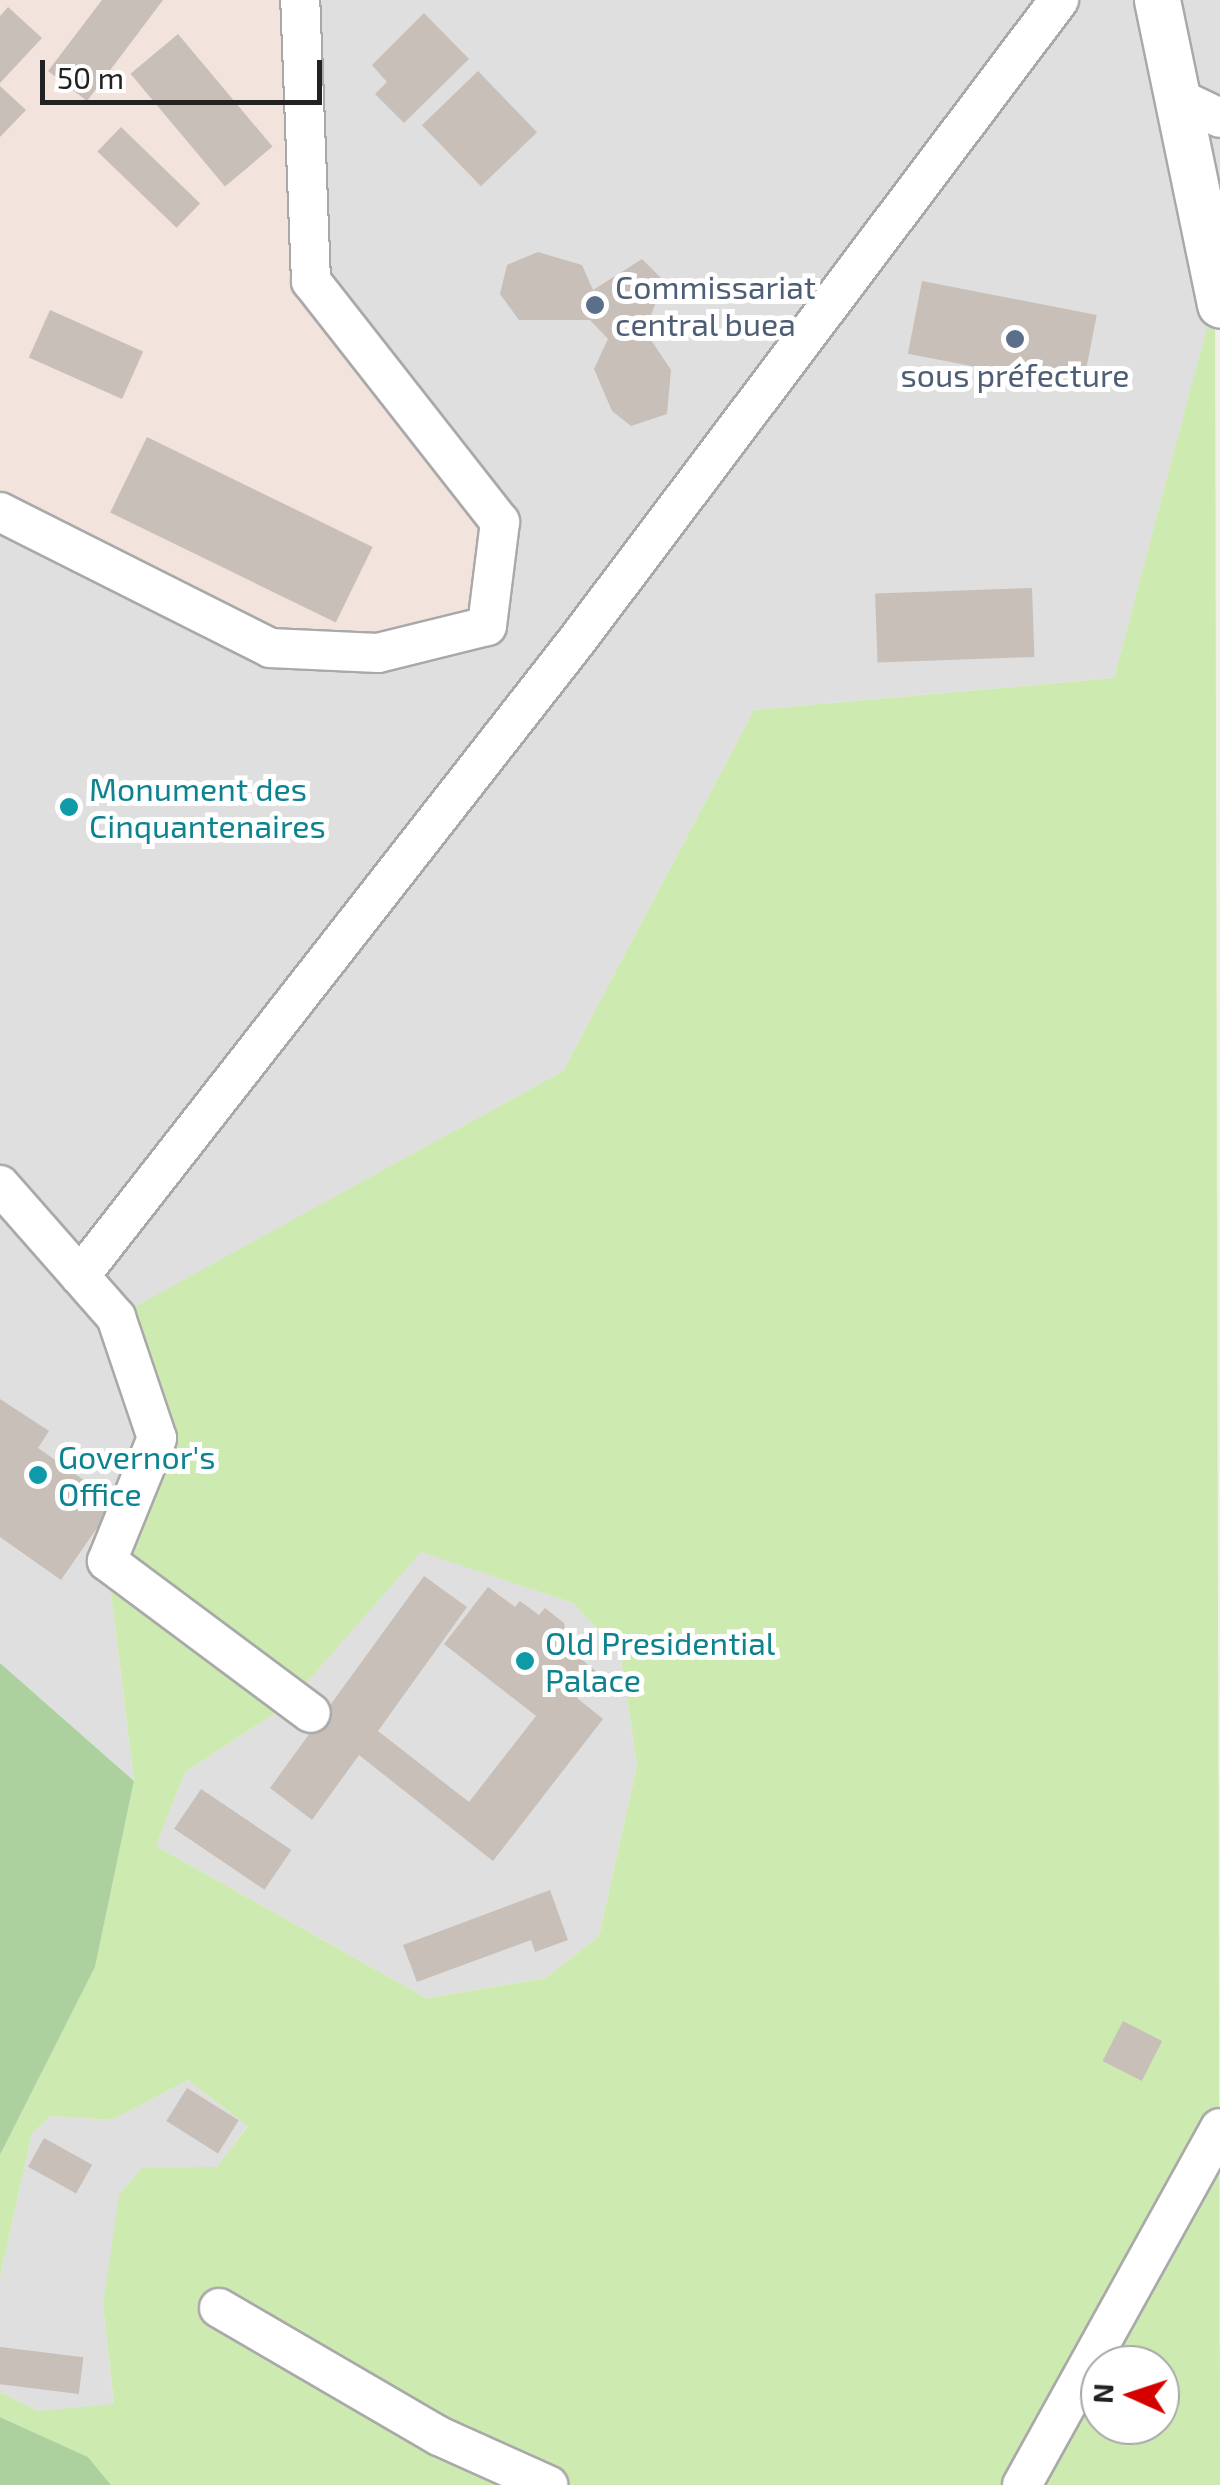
<!DOCTYPE html>
<html>
<head>
<meta charset="utf-8">
<style>
	body { margin:0 }
	#map { position:relative; width:1220px; height:2485px; overflow:hidden; background:#f2efe9; font-family:"Exo 2",sans-serif }
	div>[style] { position:absolute }
	.residential>* { inset:0; background:#e0dfdf }
	.military>* { inset:0; background:#f3e3dd }
	.grass>* { inset:0; background:#cdebb0 }
	.forest>* { inset:0; background:#add19e }
	.building>* { inset:0; background:#c7bfb8; transform-origin:0 0 }
	.roads { filter:drop-shadow(2px 0 #a9a9a9) drop-shadow(-2px 0 #a9a9a9) drop-shadow(0 2px #a9a9a9) drop-shadow(0 -2px #a9a9a9) }
	.minor>* { height:38px; margin:-19px; padding:0 19px; transform-origin:19px; border-radius:19px; background:#fff }
	.tertiary>* { height:45px; margin:-22.5px; padding:0 22.5px; transform-origin:22.5px; border-radius:22.5px; background:#fff }
	.dots>* { width:28px; height:28px; translate:-50% -50%; box-sizing:border-box; border:5px solid #fff; border-radius:50% }
	span { translate:-50% -50%; white-space:nowrap; text-align:center; line-height:1.15; -webkit-text-stroke:10px #fff; paint-order:stroke }
	.service-label { font-size:32px; color:#4e5e75 }
	.left { translate:0 -50%; text-align:left }
	.culture-label { font-size:32px; color:#0d838f }
	.north { position:absolute; left:1080px; top:2345px; width:100px; height:100px; box-sizing:border-box; background:#fff; border:2px solid #a7a7a7; border-radius:50%; rotate:273deg; font-size:28px; font-weight:700; line-height:40px; text-align:center; color:#222 }
	.north::after { content:''; display:block; margin:auto; width:35px; height:45px; background:#d40000; clip-path:polygon(50% 0,100% 100%,50% 72%,0 100%) }
	.scale { position:absolute; left:40px; top:60px; width:282px; height:45px; box-sizing:border-box; border:5px solid #222; border-top:0; padding-left:12px; font-size:30px; line-height:35px; white-space:nowrap; color:#222; -webkit-text-stroke:8px #fff; paint-order:stroke }
</style>
</head>
<body>
<div id="map">
	<div class="residential">
		<div style="clip-path:polygon(300px 0,1220px 0,1220px 305px,1215px 298px,1114px 678px,754px 710px,563px 1071px,117px 1317px,157px 1438px,107px 1561px,134px 1781px,0 1663px,0 512px,311px 281px)"></div>
		<div style="clip-path:polygon(420px 1551px,573px 1603px,620px 1652px,637px 1765px,599px 1936px,546px 1978px,426px 1998px,156px 1846px,185px 1772px,285px 1707px)"></div>
		<div style="clip-path:polygon(188px 2080px,248px 2125px,217px 2168px,142px 2168px,103px 2305px,114px 2405px,38px 2411px,0 2392px,0 2277px,32px 2133px,51px 2116px,112px 2120px)"></div>
	</div>
	<div class="military">
		<div style="clip-path:polygon(0 0,300px 0,311px 281px,500px 522px,487px 626px,270px 648px,0 512px)"></div>
	</div>
	<div class="grass">
		<div style="clip-path:polygon(evenodd,1215px 297px,1220px 2485px,111px 2485px,88px 2457px,0 2417px,0 2392px,38px 2411px,114px 2404px,103px 2305px,119px 2195px,142px 2168px,217px 2167px,248px 2126px,188px 2080px,112px 2120px,51px 2116px,32px 2133px,0 2277px,0 2155px,95px 1967px,134px 1781px,107px 1561px,157px 1438px,116px 1317px,563px 1071px,754px 710px,1114px 678px,1215px 297px,421px 1552px,573px 1603px,620px 1652px,637px 1765px,599px 1936px,546px 1978px,426px 1998px,156px 1846px,185px 1772px,285px 1707px,421px 1552px,1215px 297px,1100px 2365px,1160px 2365px,1160px 2425px,1100px 2425px,1100px 2365px)"></div>
	</div>
	<div class="forest">
		<div style="clip-path:polygon(0 1663px,134px 1781px,95px 1967px,0 2155px)"></div>
		<div style="clip-path:polygon(0 2417px,88px 2457px,111px 2485px,0 2485px)"></div>
	</div>
	<div class="building">
		<div style="clip-path:polygon(102px 0,163px 0,87px 101px,48px 71px)"></div>
		<div style="clip-path:polygon(8px 7px,42px 38px,0 83px,0 16px)"></div>
		<div style="clip-path:polygon(424px 13px,469px 59px,404px 123px,375px 94px,387px 82px,372px 65px)"></div>
		<div style="left:178px;top:34px;width:147px;height:62px;rotate:50deg"></div>
		<div style="left:478px;top:71px;width:85px;height:78px;rotate:46deg"></div>
		<div style="clip-path:polygon(0 86px,26px 110px,0 137px)"></div>
		<div style="left:121px;top:127px;width:110px;height:34px;rotate:44deg"></div>
		<div style="clip-path:polygon(538px 252px,582px 265px,593px 290px,642px 259px,664px 281px,645px 331px,671px 370px,667px 414px,631px 426px,612px 411px,594px 369px,608px 339px,590px 320px,519px 320px,500px 294px,507px 265px)"></div>
		<div style="left:922px;top:281px;width:178px;height:74px;rotate:11deg"></div>
		<div style="left:50px;top:310px;width:102px;height:52px;rotate:24deg"></div>
		<div style="left:147px;top:437px;width:251px;height:84px;rotate:26deg"></div>
		<div style="left:1032px;top:588px;width:69px;height:157px;rotate:88deg"></div>
		<div style="clip-path:polygon(0 1399px,49px 1431px,38px 1448px,115px 1502px,61px 1580px,0 1537px)"></div>
		<div style="clip-path:polygon(424px 1576px,467px 1607px,378px 1731px,469px 1802px,536px 1716px,444px 1644px,488px 1587px,515px 1607px,520px 1601px,539px 1615px,545px 1608px,564px 1623px,570px 1650px,597px 1672px,577px 1698px,603px 1719px,493px 1861px,359px 1755px,312px 1820px,270px 1788px)"></div>
		<div style="left:201px;top:1789px;width:109px;height:48px;rotate:34deg"></div>
		<div style="clip-path:polygon(550px 1890px,568px 1940px,535px 1952px,531px 1940px,417px 1982px,403px 1945px)"></div>
		<div style="left:1123px;top:2021px;width:44px;height:45px;rotate:27deg"></div>
		<div style="left:187px;top:2088px;width:61px;height:39px;rotate:32deg"></div>
		<div style="left:44px;top:2138px;width:55px;height:33px;rotate:29deg"></div>
		<div style="left:0;top:2347px;width:84px;height:37px;rotate:7deg"></div>
	</div>
	<div class="roads">
		<div class="minor">
			<div style="left:1180px;top:99px;width:44px;rotate:25.4deg"></div>
			<div style="left:0;top:512px;width:302px;rotate:26.7deg"></div>
			<div style="left:270px;top:648px;width:108px;rotate:2.7deg"></div>
			<div style="left:378px;top:653px;width:112px;rotate:-13.9deg"></div>
			<div style="left:487px;top:626px;width:105px;rotate:-82.9deg"></div>
			<div style="left:500px;top:522px;width:306px;rotate:-128.1deg"></div>
			<div style="left:311px;top:281px;width:281px;rotate:-92.2deg"></div>
			<div style="left:0;top:1185px;width:176px;rotate:48.7deg"></div>
			<div style="left:116px;top:1317px;width:128px;rotate:71.3deg"></div>
			<div style="left:157px;top:1438px;width:133px;rotate:112.1deg"></div>
			<div style="left:107px;top:1561px;width:254px;rotate:36.7deg"></div>
			<div style="left:80px;top:1276px;width:809px;rotate:-51.98deg"></div>
			<div style="left:578px;top:639px;width:800px;rotate:-53.03deg"></div>
			<div style="left:219px;top:2308px;width:255px;rotate:30.2deg"></div>
			<div style="left:439px;top:2436px;width:120px;rotate:24.2deg"></div>
			<div style="left:1022px;top:2485px;width:408px;rotate:-61deg"></div>
		</div>
		<div class="tertiary">
			<div style="left:1157px;top:0;width:311px;rotate:78.3deg"></div>
		</div>
	</div>
	<div class="dots">
		<div style="left:595px;top:305px;background:#5c6f8a"></div>
		<div style="left:1015px;top:339px;background:#5c6f8a"></div>
		<div style="left:69px;top:807px;background:#0f9aa8"></div>
		<div style="left:38px;top:1475px;background:#0f9aa8"></div>
		<div style="left:525px;top:1661px;background:#0f9aa8"></div>
	</div>
	<div class="service-label">
		<span class="left" style="left:615px;top:305px">Commissariat<br>central buea</span>
		<span style="left:1015px;top:374px">sous préfecture</span>
	</div>
	<div class="culture-label">
		<span class="left" style="left:89px;top:807px">Monument des<br>Cinquantenaires</span>
		<span class="left" style="left:58px;top:1475px">Governor's<br>Office</span>
		<span class="left" style="left:545px;top:1661px">Old Presidential<br>Palace</span>
	</div>
	<div class="north">N</div>
	<div class="scale">50 m</div>
</div>
</body>
</html>
